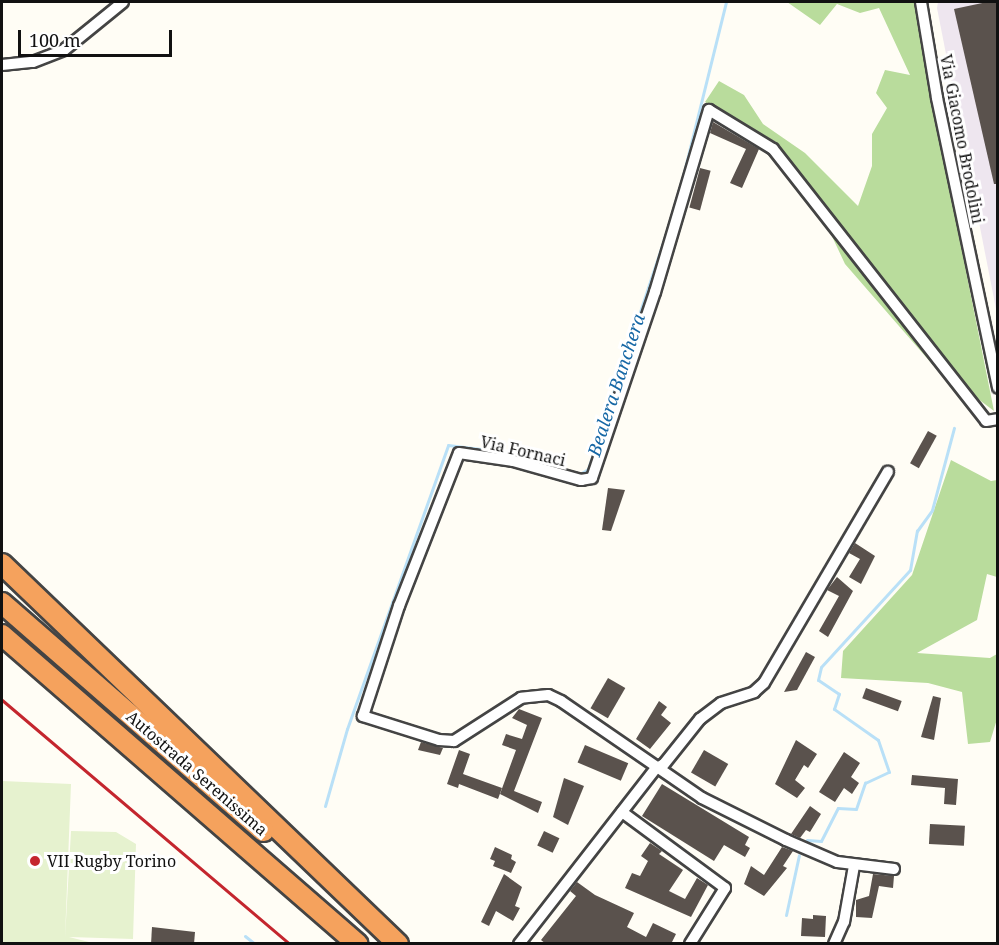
<!DOCTYPE html>
<html>
<head>
<meta charset="utf-8">
<style>
	body { margin:0 }
	#map { position:relative; width:999px; height:945px; overflow:hidden; background:#fffdf5; font-family:"Noto Serif",serif }
	div>[style] { position:absolute }
	.industrial>* { inset:0; background:#eee6ef }
	.forest>* { inset:0; background:#b9dc9c }
	.pitch>* { inset:0; background:#e6f2cf }
	.stream>* { height:3px; margin:-1.5px; padding:0 1.5px; transform-origin:1.5px; border-radius:1.5px; background:#b9e0f7 }
	.building>* { inset:0; background:#5a524d; transform-origin:0 0 }
	.roads { filter:drop-shadow(2px 0 #444) drop-shadow(-2px 0 #444) drop-shadow(0 2px #444) drop-shadow(0 -2px #444) }
	.street>* { height:10px; margin:-5px; padding:0 5px; transform-origin:5px; border-radius:5px; background:#fff }
	.highway>* { height:20px; margin:-10px; padding:0 10px; transform-origin:10px; border-radius:10px; background:#f5a25d }
	.rail>* { height:3px; margin:-1.5px; padding:0 1.5px; transform-origin:1.5px; border-radius:1.5px; background:#c4262e }
	.dots>* { width:16px; height:16px; translate:-50% -50%; box-sizing:border-box; border:3px solid #fff; border-radius:50% }
	span { translate:-50% -50%; white-space:nowrap; text-align:center; line-height:1.15; -webkit-text-stroke:6px #fff; paint-order:stroke }
	.street-label { font-size:16px; color:#111 }
	.poi-label { font-size:16px; color:#111 }
	.left { translate:0 -50%; text-align:left }
	.water-label { font-size:18px; color:#1768a6; font-style:italic }
	.frame { position:absolute; inset:0; border:3px solid #111; pointer-events:none }
	.scale { position:absolute; left:18px; top:30px; width:154px; height:27px; box-sizing:border-box; border:3px solid #111; border-top:0; padding-left:8px; font-size:18px; line-height:21px; white-space:nowrap; color:#111; -webkit-text-stroke:4px #fff; paint-order:stroke }
</style>
</head>
<body>
<div id="map">
	<div class="industrial">
		<div style="clip-path:polygon(938px 2px,997px 2px,997px 314px,937px 8px)"></div>
	</div>
	<div class="forest">
		<div style="clip-path:polygon(787px 2px,916px 2px,930px 91px,994px 411px,932px 364px,845px 264px,806px 181px,776px 142px,705px 102px,719px 81px,744px 95px,763px 124px,805px 153px,858px 206px,872px 166px,872px 134px,887px 108px,876px 93px,885px 70px,910px 75px,879px 8px,860px 13px,837px 4px,820px 25px)"></div>
		<div style="clip-path:polygon(951px 460px,991px 481px,997px 480px,997px 577px,987px 574px,977px 620px,917px 653px,990px 658px,997px 654px,997px 719px,990px 742px,968px 744px,962px 692px,928px 683px,841px 678px,843px 651px,912px 575px)"></div>
	</div>
	<div class="pitch">
		<div style="clip-path:polygon(2px 781px,71px 784px,65px 938px,71px 831px,116px 832px,136px 844px,133px 939px,69px 937px,93px 943px,2px 943px)"></div>
	</div>
	<div class="stream">
		<div style="left:325px;top:806px;width:80px;rotate:-74.1deg"></div>
		<div style="left:347px;top:729px;width:301px;rotate:-70.4deg"></div>
		<div style="left:448px;top:445px;width:49px;rotate:7deg"></div>
		<div style="left:497px;top:451px;width:86px;rotate:15.5deg"></div>
		<div style="left:580px;top:474px;width:9px;rotate:-32deg"></div>
		<div style="left:588px;top:469px;width:283px;rotate:-71.7deg"></div>
		<div style="left:677px;top:200px;width:204px;rotate:-76.1deg"></div>
		<div style="left:807px;top:840px;width:14px;rotate:4deg"></div>
		<div style="left:821px;top:841px;width:37px;rotate:-63deg"></div>
		<div style="left:838px;top:808px;width:18px;rotate:3deg"></div>
		<div style="left:856px;top:809px;width:28px;rotate:-71deg"></div>
		<div style="left:865px;top:783px;width:26px;rotate:-25deg"></div>
		<div style="left:889px;top:772px;width:34px;rotate:-109deg"></div>
		<div style="left:878px;top:740px;width:54px;rotate:-144.8deg"></div>
		<div style="left:834px;top:709px;width:16px;rotate:-72deg"></div>
		<div style="left:839px;top:694px;width:25px;rotate:-146deg"></div>
		<div style="left:818px;top:680px;width:13px;rotate:-77deg"></div>
		<div style="left:821px;top:667px;width:132px;rotate:-47.5deg"></div>
		<div style="left:910px;top:570px;width:40px;rotate:-80deg"></div>
		<div style="left:917px;top:531px;width:26px;rotate:-54deg"></div>
		<div style="left:932px;top:510px;width:85px;rotate:-75deg"></div>
		<div style="left:786px;top:915px;width:61px;rotate:-77.8deg"></div>
		<div style="left:245px;top:936px;width:13px;rotate:39deg"></div>
	</div>
	<div class="building">
		<div style="clip-path:polygon(987px 2px,998px 2px,998px 184px,994px 184px,954px 9px)"></div>
		<div style="clip-path:polygon(713px 122px,759px 149px,742px 188px,730px 183px,746px 149px,710px 133px)"></div>
		<div style="left:700px;top:168px;width:11px;height:41px;rotate:15deg"></div>
		<div style="left:928px;top:431px;width:10px;height:37px;rotate:29deg"></div>
		<div style="clip-path:polygon(608px 488px,625px 490px,611px 531px,602px 530px)"></div>
		<div style="clip-path:polygon(855px 543px,875px 556px,861px 584px,849px 577px,860px 559px,849px 553px)"></div>
		<div style="clip-path:polygon(837px 577px,853px 591px,828px 637px,819px 631px,839px 596px,827px 590px)"></div>
		<div style="clip-path:polygon(806px 652px,815px 657px,797px 690px,784px 692px)"></div>
		<div style="left:608px;top:678px;width:20px;height:35px;rotate:30deg"></div>
		<div style="left:866px;top:688px;width:38px;height:11px;rotate:20deg"></div>
		<div style="clip-path:polygon(933px 696px,941px 698px,934px 740px,921px 737px)"></div>
		<div style="clip-path:polygon(659px 701px,667px 707px,661px 715px,671px 723px,650px 749px,636px 739px)"></div>
		<div style="clip-path:polygon(519px 709px,542px 718px,514px 791px,542px 802px,538px 813px,500px 794px,516px 750px,502px 745px,506px 734px,522px 739px,527px 725px,512px 718px)"></div>
		<div style="clip-path:polygon(796px 740px,817px 754px,808px 768px,804px 765px,795px 780px,805px 788px,797px 798px,775px 784px)"></div>
		<div style="clip-path:polygon(421px 742px,443px 748px,440px 755px,418px 750px)"></div>
		<div style="left:585px;top:745px;width:47px;height:19px;rotate:23deg"></div>
		<div style="clip-path:polygon(459px 750px,470px 754px,463px 774px,502px 788px,498px 799px,459px 784px,458px 788px,447px 784px)"></div>
		<div style="left:704px;top:750px;width:28px;height:26px;rotate:30deg"></div>
		<div style="clip-path:polygon(844px 752px,860px 763px,851px 777px,859px 783px,852px 794px,844px 788px,835px 802px,819px 792px)"></div>
		<div style="clip-path:polygon(912px 775px,958px 779px,956px 805px,944px 804px,945px 788px,911px 785px)"></div>
		<div style="clip-path:polygon(564px 778px,584px 786px,568px 825px,553px 817px)"></div>
		<div style="clip-path:polygon(662px 784px,749px 837px,745px 845px,750px 848px,745px 857px,724px 845px,714px 861px,642px 816px)"></div>
		<div style="clip-path:polygon(810px 806px,821px 814px,810px 832px,806px 830px,800px 838px,791px 834px)"></div>
		<div style="left:930px;top:824px;width:35px;height:20px;rotate:3deg"></div>
		<div style="left:544px;top:831px;width:17px;height:16px;rotate:25deg"></div>
		<div style="clip-path:polygon(650px 843px,662px 851px,659px 854px,683px 870px,669px 891px,685px 899px,697px 878px,708px 885px,691px 917px,625px 888px,632px 873px,640px 876px,648px 861px,641px 856px)"></div>
		<div style="clip-path:polygon(495px 847px,512px 855px,511px 859px,516px 862px,511px 873px,493px 866px,495px 861px,490px 859px)"></div>
		<div style="clip-path:polygon(782px 847px,793px 851px,783px 866px,787px 868px,764px 896px,744px 884px,751px 866px,764px 875px)"></div>
		<div style="clip-path:polygon(504px 874px,522px 887px,515px 906px,520px 908px,513px 921px,496px 911px,489px 926px,481px 922px)"></div>
		<div style="clip-path:polygon(873px 874px,894px 876px,893px 888px,879px 886px,872px 918px,856px 917px,856px 900px,869px 896px)"></div>
		<div style="clip-path:polygon(577px 882px,595px 895px,634px 913px,627px 927px,646px 937px,653px 923px,676px 934px,671px 944px,546px 944px,541px 940px,576px 896px,570px 891px)"></div>
		<div style="clip-path:polygon(813px 915px,826px 916px,825px 937px,801px 936px,802px 918px,813px 919px)"></div>
		<div style="clip-path:polygon(152px 927px,195px 932px,194px 944px,151px 944px)"></div>
	</div>
	<div class="roads">
		<div class="street">
			<div style="left:921px;top:2px;width:97px;rotate:80.5deg"></div>
			<div style="left:937px;top:98px;width:296px;rotate:78.1deg"></div>
			<div style="left:2px;top:65px;width:31px;rotate:-6deg"></div>
			<div style="left:33px;top:62px;width:33px;rotate:-21deg"></div>
			<div style="left:64px;top:50px;width:76px;rotate:-39.1deg"></div>
			<div style="left:622px;top:812px;width:128px;rotate:36.4deg"></div>
			<div style="left:725px;top:888px;width:66px;rotate:122deg"></div>
			<div style="left:894px;top:869px;width:57px;rotate:-173deg"></div>
			<div style="left:837px;top:862px;width:56px;rotate:-156.7deg"></div>
			<div style="left:786px;top:840px;width:94px;rotate:-153.4deg"></div>
			<div style="left:702px;top:798px;width:171px;rotate:-145.5deg"></div>
			<div style="left:561px;top:701px;width:14px;rotate:-155deg"></div>
			<div style="left:548px;top:695px;width:27px;rotate:174deg"></div>
			<div style="left:521px;top:698px;width:80px;rotate:147.3deg"></div>
			<div style="left:454px;top:741px;width:15px;rotate:-176deg"></div>
			<div style="left:439px;top:740px;width:80px;rotate:-162.5deg"></div>
			<div style="left:363px;top:716px;width:116px;rotate:-71.9deg"></div>
			<div style="left:399px;top:606px;width:164px;rotate:-68.6deg"></div>
			<div style="left:459px;top:453px;width:55px;rotate:8.4deg"></div>
			<div style="left:513px;top:461px;width:71px;rotate:15.6deg"></div>
			<div style="left:581px;top:480px;width:11px;rotate:-10deg"></div>
			<div style="left:592px;top:478px;width:196px;rotate:-71.3deg"></div>
			<div style="left:655px;top:292px;width:190px;rotate:-73.5deg"></div>
			<div style="left:709px;top:110px;width:75px;rotate:31.4deg"></div>
			<div style="left:773px;top:149px;width:345px;rotate:51.9deg"></div>
			<div style="left:986px;top:421px;width:12px;rotate:-9deg"></div>
			<div style="left:519px;top:944px;width:222px;rotate:-52.1deg"></div>
			<div style="left:655px;top:769px;width:10px;rotate:-29deg"></div>
			<div style="left:664px;top:764px;width:58px;rotate:-51.3deg"></div>
			<div style="left:700px;top:719px;width:26px;rotate:-37deg"></div>
			<div style="left:721px;top:703px;width:35px;rotate:-18deg"></div>
			<div style="left:754px;top:692px;width:13px;rotate:-42deg"></div>
			<div style="left:764px;top:683px;width:245px;rotate:-59.6deg"></div>
			<div style="left:834px;top:944px;width:24px;rotate:-66deg"></div>
			<div style="left:844px;top:922px;width:57px;rotate:-79.9deg"></div>
		</div>
		<div class="highway">
			<div style="left:2px;top:564px;width:549px;rotate:43.82deg"></div>
			<div style="left:2px;top:603px;width:347px;rotate:41.1deg"></div>
			<div style="left:2px;top:635px;width:471px;rotate:41deg"></div>
		</div>
	</div>
	<div class="rail">
		<div style="left:2px;top:700px;width:377px;rotate:40.3deg"></div>
	</div>
	<div class="dots">
		<div style="left:35px;top:861px;background:#c4262e"></div>
	</div>
	<div class="street-label">
		<span style="left:962px;top:139px;rotate:79deg">Via Giacomo Brodolini</span>
		<span style="left:523px;top:451px;rotate:13deg">Via Fornaci</span>
		<span style="left:197px;top:773px;rotate:41deg">Autostrada Serenissima</span>
	</div>
	<div class="poi-label">
		<span class="left" style="left:47px;top:861px">VII Rugby Torino</span>
	</div>
	<div class="water-label">
		<span style="left:616px;top:385px;rotate:-72deg">Bealera Banchera</span>
	</div>
	<div class="frame"></div>
	<div class="scale">100 m</div>
</div>
</body>
</html>
